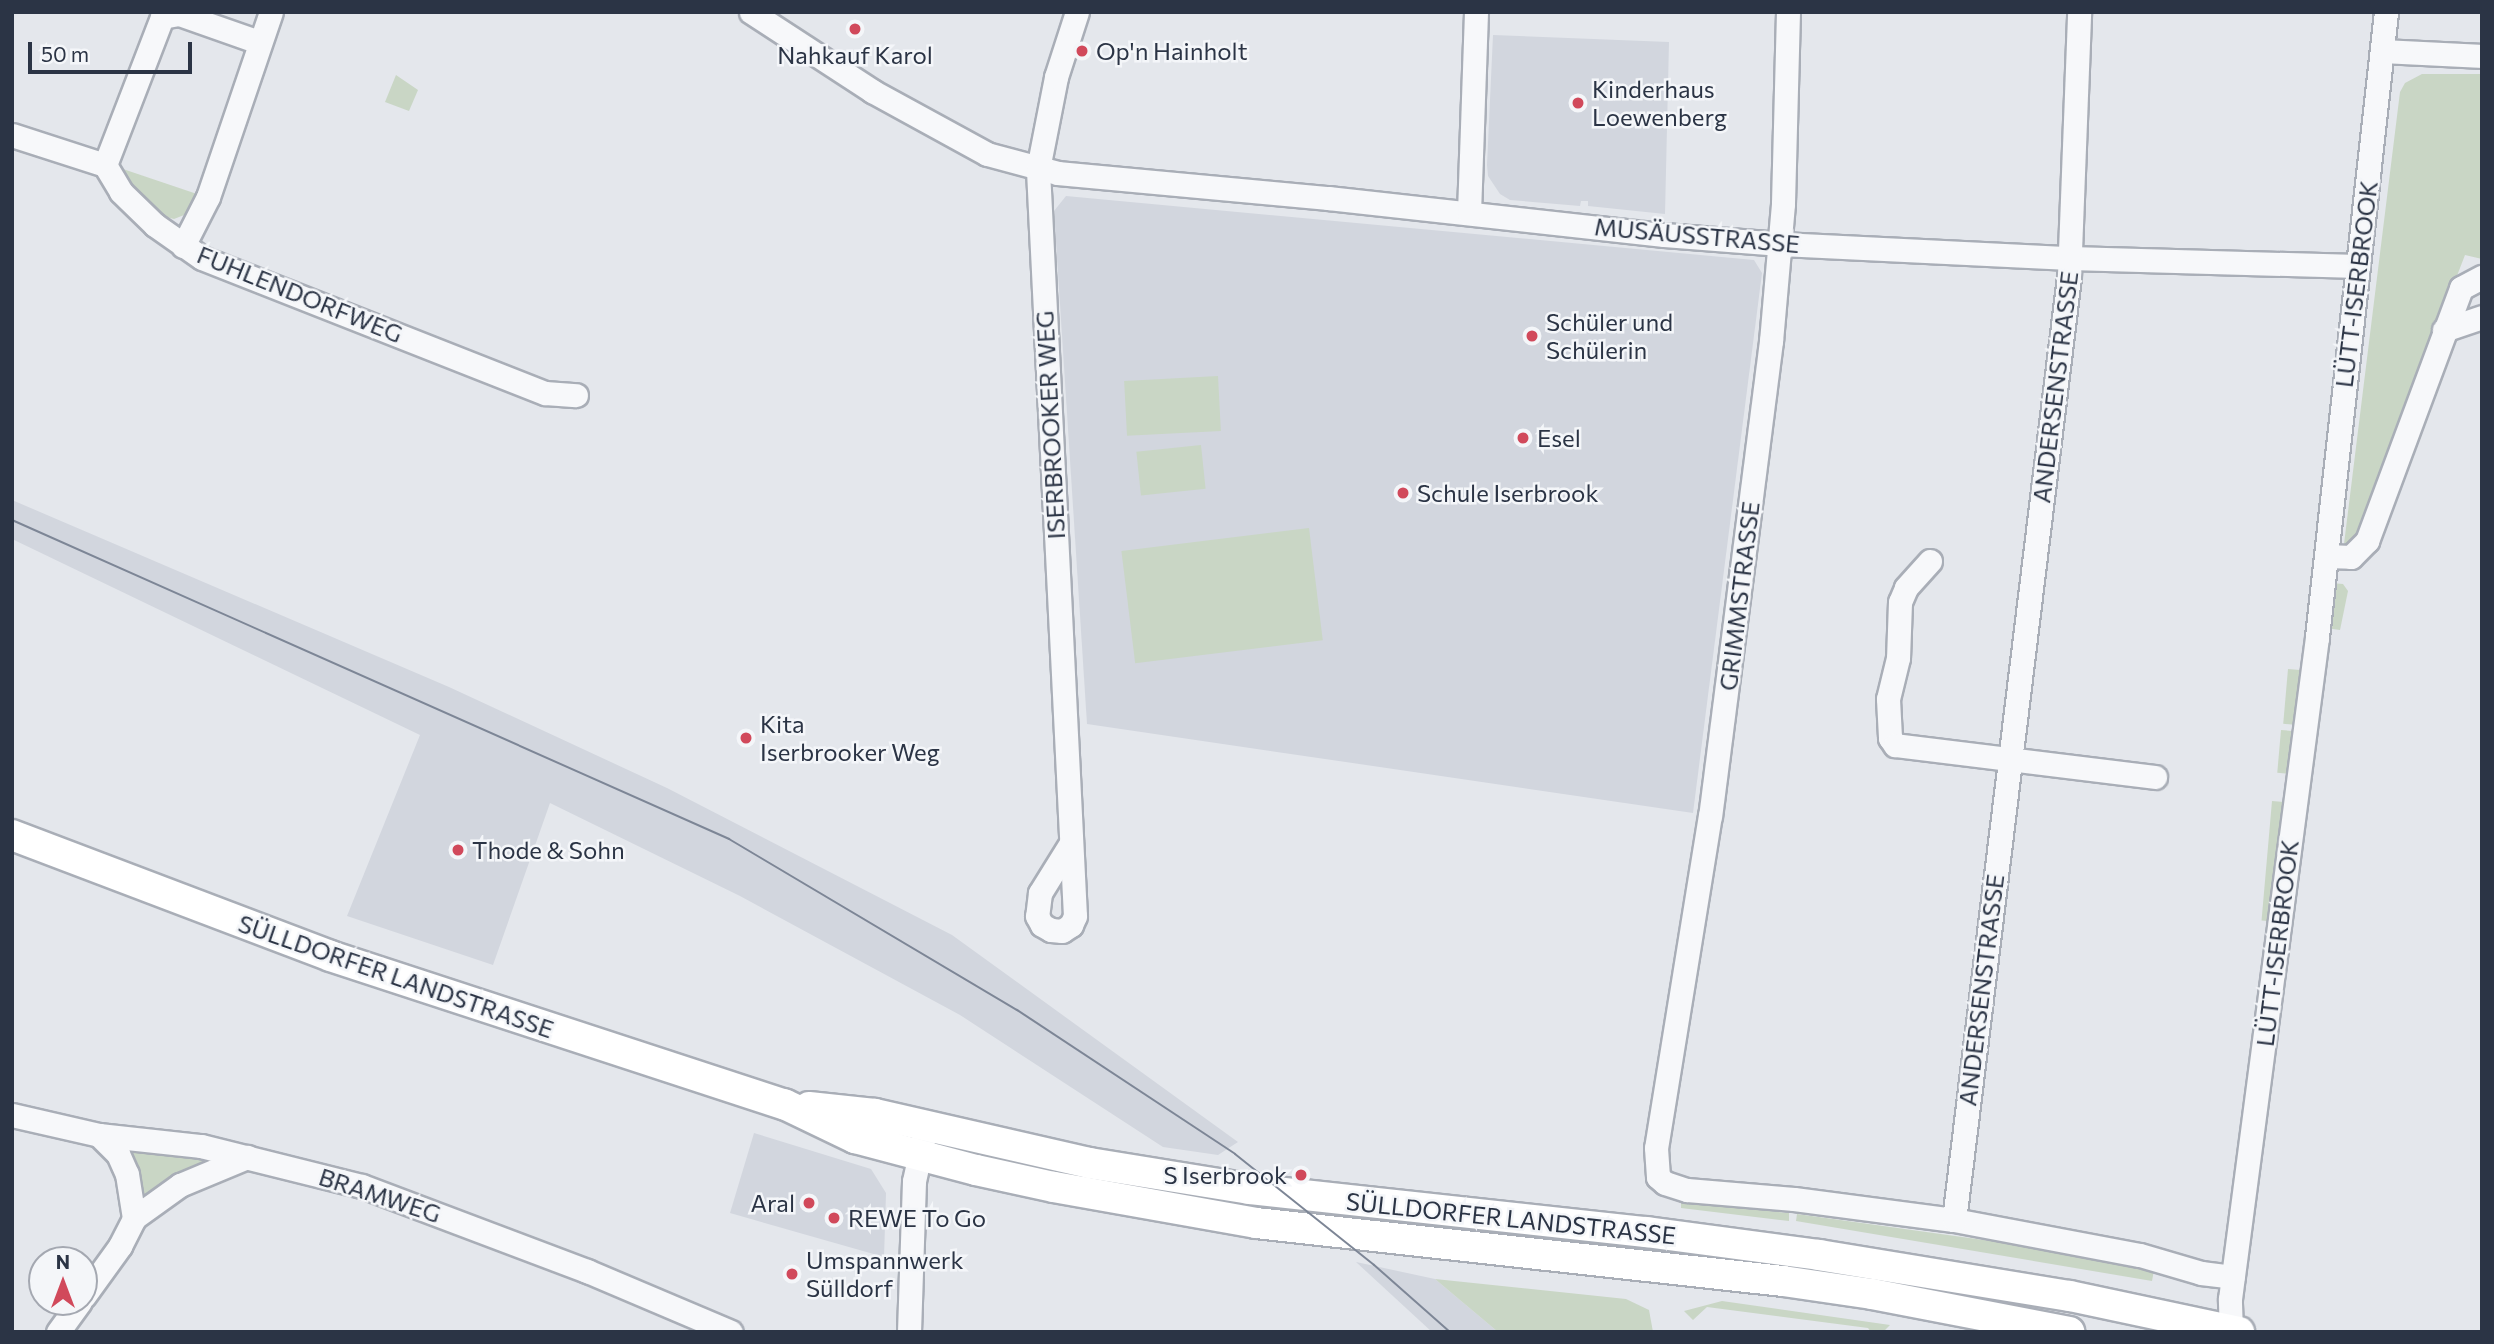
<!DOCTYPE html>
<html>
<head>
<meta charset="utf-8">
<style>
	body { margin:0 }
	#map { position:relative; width:2494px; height:1344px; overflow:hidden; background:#e4e7ec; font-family:Commissioner,sans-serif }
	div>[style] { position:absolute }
	.built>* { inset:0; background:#d2d6de }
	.green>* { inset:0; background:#c9d6c5; transform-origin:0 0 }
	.roads { filter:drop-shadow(2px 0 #a9aeb7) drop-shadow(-2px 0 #a9aeb7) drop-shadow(0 2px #a9aeb7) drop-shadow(0 -2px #a9aeb7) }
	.minor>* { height:23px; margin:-11.5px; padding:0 11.5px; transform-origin:11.5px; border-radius:11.5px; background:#f7f8fa }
	.major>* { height:30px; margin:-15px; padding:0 15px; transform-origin:15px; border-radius:15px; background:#fff }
	.tram>* { height:2px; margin:-1px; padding:0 1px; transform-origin:1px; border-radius:1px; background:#7d8696 }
	.dots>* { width:19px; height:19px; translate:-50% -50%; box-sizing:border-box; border:4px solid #f4f6f9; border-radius:50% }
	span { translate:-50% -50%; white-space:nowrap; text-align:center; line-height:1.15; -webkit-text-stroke:5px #f4f6f9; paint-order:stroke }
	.poi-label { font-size:24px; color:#2b3445 }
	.left { translate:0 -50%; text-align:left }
	.right { translate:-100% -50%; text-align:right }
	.street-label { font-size:24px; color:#2b3445 }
	.frame { position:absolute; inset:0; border:14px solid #2b3445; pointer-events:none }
	.north { position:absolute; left:28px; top:1246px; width:70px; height:70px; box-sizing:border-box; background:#f4f6f9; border:2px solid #a4a8b1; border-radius:50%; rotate:0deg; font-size:19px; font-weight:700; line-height:28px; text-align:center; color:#2b3445 }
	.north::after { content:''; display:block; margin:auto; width:24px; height:32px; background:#d1495b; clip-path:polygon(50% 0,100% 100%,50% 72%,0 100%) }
	.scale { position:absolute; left:28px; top:42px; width:164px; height:32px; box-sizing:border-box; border:4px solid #2b3445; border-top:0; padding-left:9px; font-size:21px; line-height:24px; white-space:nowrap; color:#2b3445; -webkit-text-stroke:5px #f4f6f9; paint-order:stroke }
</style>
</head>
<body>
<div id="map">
	<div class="built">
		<div style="clip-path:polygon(1493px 35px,1669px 42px,1665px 214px,1588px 206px,1588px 201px,1581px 201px,1580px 206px,1510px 200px,1500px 194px,1488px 176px,1487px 165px)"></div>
		<div style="clip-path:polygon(1066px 196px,1754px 260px,1762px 273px,1693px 813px,1087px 724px,1054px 211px)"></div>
		<div style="clip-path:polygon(12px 500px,449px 687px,667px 788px,952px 935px,1238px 1142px,1218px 1155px,1163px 1147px,960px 1015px,740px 896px,550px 803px,493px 965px,347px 916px,420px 735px,12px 539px)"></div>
		<div style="clip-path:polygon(754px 1133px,871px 1169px,886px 1193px,884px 1257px,730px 1213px)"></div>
		<div style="clip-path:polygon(1356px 1262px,1435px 1279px,1498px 1332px,1432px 1332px)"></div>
	</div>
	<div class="green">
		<div style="clip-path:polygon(2422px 74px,2482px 74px,2482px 259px,2465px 255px,2358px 533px,2349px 544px,2344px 544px,2400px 92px,2405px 83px)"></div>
		<div style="clip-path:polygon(396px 75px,418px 90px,409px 111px,385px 102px)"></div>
		<div style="clip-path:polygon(117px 167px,197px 194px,189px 213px,174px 219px,159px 215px,122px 180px)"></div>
		<div style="left:1218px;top:376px;width:55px;height:94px;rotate:87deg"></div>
		<div style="left:1201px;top:445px;width:44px;height:65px;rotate:84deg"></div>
		<div style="left:1309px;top:528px;width:113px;height:189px;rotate:83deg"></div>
		<div style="clip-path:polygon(2331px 583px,2343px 584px,2348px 591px,2340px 630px,2326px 628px)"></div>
		<div style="left:2288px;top:669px;width:12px;height:55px;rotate:5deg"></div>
		<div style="left:2281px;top:730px;width:11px;height:43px;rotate:5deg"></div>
		<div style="left:2272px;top:801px;width:12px;height:120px;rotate:5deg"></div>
		<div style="clip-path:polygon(127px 1148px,204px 1156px,205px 1159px,204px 1163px,146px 1196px,142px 1194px)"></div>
		<div style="clip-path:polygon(1681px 1202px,1789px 1213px,1789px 1221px,1681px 1208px)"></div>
		<div style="clip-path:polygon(1291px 1207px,1620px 1241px,1620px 1250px,1290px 1214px)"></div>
		<div style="clip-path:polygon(1797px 1214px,2034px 1247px,2154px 1270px,2152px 1281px,1796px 1221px)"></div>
		<div style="clip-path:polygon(1435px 1279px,1626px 1299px,1649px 1310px,1653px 1332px,1498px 1332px)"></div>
		<div style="clip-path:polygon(1722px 1301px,1890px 1325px,1883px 1332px,1871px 1332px,1868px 1328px,1707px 1307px,1693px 1320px,1684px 1311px)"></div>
	</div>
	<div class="roads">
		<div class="minor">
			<div style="left:751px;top:12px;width:145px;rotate:33.1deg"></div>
			<div style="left:872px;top:91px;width:131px;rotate:28.7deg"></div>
			<div style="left:987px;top:154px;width:73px;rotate:15deg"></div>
			<div style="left:1058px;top:173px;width:271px;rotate:5.3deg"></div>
			<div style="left:1328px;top:198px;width:338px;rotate:6.3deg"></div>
			<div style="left:1664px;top:235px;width:117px;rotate:4.4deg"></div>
			<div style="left:1781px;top:244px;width:289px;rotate:2.8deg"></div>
			<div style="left:2070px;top:258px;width:288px;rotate:1.6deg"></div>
			<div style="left:1788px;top:12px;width:192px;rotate:91.5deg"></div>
			<div style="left:1783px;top:204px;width:138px;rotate:95deg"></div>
			<div style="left:1771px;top:341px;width:478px;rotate:97.3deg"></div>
			<div style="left:1710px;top:815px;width:337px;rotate:99.2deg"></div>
			<div style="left:1656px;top:1148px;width:29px;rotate:86deg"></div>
			<div style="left:1658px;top:1177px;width:9px;rotate:41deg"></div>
			<div style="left:1665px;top:1183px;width:23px;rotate:18deg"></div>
			<div style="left:1687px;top:1190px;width:107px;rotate:4.8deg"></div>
			<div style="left:1794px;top:1199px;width:161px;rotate:7.5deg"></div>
			<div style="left:1954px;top:1220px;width:189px;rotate:10.7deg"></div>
			<div style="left:2140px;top:1255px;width:64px;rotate:16.4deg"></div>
			<div style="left:2201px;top:1273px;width:32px;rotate:7deg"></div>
			<div style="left:2383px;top:51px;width:99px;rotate:2.9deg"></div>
			<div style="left:12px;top:135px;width:98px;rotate:17.9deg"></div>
			<div style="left:105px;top:165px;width:31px;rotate:59deg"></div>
			<div style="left:121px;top:192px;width:47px;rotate:44.1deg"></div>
			<div style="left:155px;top:225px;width:57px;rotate:35.1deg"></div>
			<div style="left:202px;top:258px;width:369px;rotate:21.5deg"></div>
			<div style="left:545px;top:393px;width:31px;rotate:4deg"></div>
			<div style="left:105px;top:165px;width:159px;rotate:-68.9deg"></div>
			<div style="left:162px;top:17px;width:17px;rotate:-10deg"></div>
			<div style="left:179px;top:14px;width:85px;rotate:19.3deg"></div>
			<div style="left:1469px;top:213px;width:201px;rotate:-88deg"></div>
			<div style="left:183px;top:246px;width:55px;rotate:-63deg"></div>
			<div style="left:208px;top:197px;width:195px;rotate:-71.2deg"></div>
			<div style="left:2444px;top:330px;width:40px;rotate:-18.9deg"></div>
			<div style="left:2326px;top:556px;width:25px;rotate:2deg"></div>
			<div style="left:2351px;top:557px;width:23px;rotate:-45deg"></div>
			<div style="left:2367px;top:541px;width:270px;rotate:-69.6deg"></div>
			<div style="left:2461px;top:288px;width:24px;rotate:-28deg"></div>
			<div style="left:1930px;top:561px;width:36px;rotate:132deg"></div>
			<div style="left:1906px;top:588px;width:15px;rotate:113deg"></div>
			<div style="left:1900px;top:602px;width:56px;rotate:92deg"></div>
			<div style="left:1898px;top:658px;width:42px;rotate:103.7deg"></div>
			<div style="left:1888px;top:699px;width:39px;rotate:87deg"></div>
			<div style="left:1890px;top:738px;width:9px;rotate:54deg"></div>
			<div style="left:1895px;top:745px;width:262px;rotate:7deg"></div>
			<div style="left:1071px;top:843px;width:59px;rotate:121.8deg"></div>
			<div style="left:1040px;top:893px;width:23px;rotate:97deg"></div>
			<div style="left:1037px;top:916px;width:10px;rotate:61deg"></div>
			<div style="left:1042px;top:925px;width:10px;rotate:29deg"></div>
			<div style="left:1051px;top:930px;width:11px;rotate:5deg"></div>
			<div style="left:1062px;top:931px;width:11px;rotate:-34deg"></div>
			<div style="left:1071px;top:925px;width:10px;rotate:-66deg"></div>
			<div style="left:1075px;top:916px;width:748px;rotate:-92.84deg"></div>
			<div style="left:1038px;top:169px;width:94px;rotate:-78.9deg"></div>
			<div style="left:1056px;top:77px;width:68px;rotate:-72.1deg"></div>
			<div style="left:12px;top:1115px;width:89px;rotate:12.9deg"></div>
			<div style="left:99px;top:1135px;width:103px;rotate:6.2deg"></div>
			<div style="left:201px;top:1146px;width:166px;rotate:14deg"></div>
			<div style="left:362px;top:1186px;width:241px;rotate:20.7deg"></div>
			<div style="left:587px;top:1271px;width:156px;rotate:23deg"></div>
			<div style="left:99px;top:1135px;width:27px;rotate:45deg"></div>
			<div style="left:118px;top:1154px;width:22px;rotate:66deg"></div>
			<div style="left:127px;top:1174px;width:45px;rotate:81deg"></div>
			<div style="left:1954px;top:1220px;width:950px;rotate:-83.05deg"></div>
			<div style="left:2069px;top:277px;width:265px;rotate:-87.8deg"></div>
			<div style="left:84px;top:1296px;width:62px;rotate:-54.2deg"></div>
			<div style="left:120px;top:1246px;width:31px;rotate:-63deg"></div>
			<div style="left:134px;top:1218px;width:57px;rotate:-35.7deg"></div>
			<div style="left:180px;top:1185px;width:73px;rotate:-22.7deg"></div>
			<div style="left:58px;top:1332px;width:37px;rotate:-54deg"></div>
			<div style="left:909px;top:1332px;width:151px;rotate:-88.1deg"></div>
			<div style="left:914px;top:1181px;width:42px;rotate:-77.6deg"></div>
			<div style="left:2231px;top:1332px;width:33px;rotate:-92deg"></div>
			<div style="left:2230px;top:1299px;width:668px;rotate:-82.51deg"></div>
			<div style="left:2317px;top:637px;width:629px;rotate:-83.7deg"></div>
		</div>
		<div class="major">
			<div style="left:12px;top:835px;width:340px;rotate:20.8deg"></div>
			<div style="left:330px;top:956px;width:478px;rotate:18.1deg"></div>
			<div style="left:784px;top:1104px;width:79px;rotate:25.6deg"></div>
			<div style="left:855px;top:1138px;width:125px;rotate:14.8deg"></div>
			<div style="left:976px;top:1170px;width:80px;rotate:12.3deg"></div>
			<div style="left:1054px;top:1187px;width:205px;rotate:10.1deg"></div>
			<div style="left:1256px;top:1223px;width:530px;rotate:6.28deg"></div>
			<div style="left:1783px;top:1281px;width:90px;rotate:8.3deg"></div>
			<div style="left:1872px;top:1294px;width:201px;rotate:10.9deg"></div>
			<div style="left:809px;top:1107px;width:66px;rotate:6.1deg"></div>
			<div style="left:875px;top:1114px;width:220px;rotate:12.9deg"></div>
			<div style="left:1089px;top:1163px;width:162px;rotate:9.2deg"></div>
			<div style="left:1249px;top:1189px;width:400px;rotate:6.2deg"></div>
			<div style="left:1647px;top:1232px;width:174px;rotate:7.6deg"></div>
			<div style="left:1819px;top:1255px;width:254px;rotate:9.3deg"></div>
			<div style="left:2070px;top:1296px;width:173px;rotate:12deg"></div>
		</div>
	</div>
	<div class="tram">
		<div style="left:12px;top:520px;width:785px;rotate:23.98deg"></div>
		<div style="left:729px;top:839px;width:335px;rotate:30.7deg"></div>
		<div style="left:1017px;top:1010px;width:261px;rotate:33.4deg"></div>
		<div style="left:1235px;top:1154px;width:178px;rotate:38.6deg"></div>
		<div style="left:1374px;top:1265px;width:101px;rotate:41.4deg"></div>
	</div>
	<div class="dots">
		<div style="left:855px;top:29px;background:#d1495b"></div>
		<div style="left:1082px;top:51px;background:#d1495b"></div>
		<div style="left:1578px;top:103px;background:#d1495b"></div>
		<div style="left:1532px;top:336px;background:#d1495b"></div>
		<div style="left:1523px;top:438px;background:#d1495b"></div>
		<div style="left:1403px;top:493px;background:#d1495b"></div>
		<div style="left:746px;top:738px;background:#d1495b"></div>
		<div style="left:458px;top:850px;background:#d1495b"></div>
		<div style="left:1301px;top:1175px;background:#d1495b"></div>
		<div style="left:809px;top:1203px;background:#d1495b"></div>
		<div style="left:834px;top:1218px;background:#d1495b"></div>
		<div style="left:792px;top:1274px;background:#d1495b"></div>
	</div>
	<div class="poi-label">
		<span class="left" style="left:1096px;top:51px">Op'n Hainholt</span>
		<span style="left:855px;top:55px">Nahkauf Karol</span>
		<span class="left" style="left:1592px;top:103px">Kinderhaus<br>Loewenberg</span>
		<span class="left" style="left:1546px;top:336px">Schüler und<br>Schülerin</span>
		<span class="left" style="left:1537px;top:438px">Esel</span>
		<span class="left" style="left:1417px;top:493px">Schule Iserbrook</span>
		<span class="left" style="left:760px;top:738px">Kita<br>Iserbrooker Weg</span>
		<span class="left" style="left:472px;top:850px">Thode &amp; Sohn</span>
		<span class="right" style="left:1287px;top:1175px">S Iserbrook</span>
		<span class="right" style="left:795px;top:1203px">Aral</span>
		<span class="left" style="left:848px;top:1218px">REWE To Go</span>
		<span class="left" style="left:806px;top:1274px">Umspannwerk<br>Sülldorf</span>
	</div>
	<div class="street-label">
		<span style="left:1697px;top:235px;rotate:5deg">MUSÄUSSTRASSE</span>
		<span style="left:2356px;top:284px;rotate:-83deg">LÜTT-ISERBROOK</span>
		<span style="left:300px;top:294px;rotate:22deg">FUHLENDORFWEG</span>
		<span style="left:2055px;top:387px;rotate:-83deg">ANDERSENSTRASSE</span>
		<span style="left:1050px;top:425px;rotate:-93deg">ISERBROOKER WEG</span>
		<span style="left:1739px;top:596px;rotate:-83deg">GRIMMSTRASSE</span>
		<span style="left:2277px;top:943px;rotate:-83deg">LÜTT-ISERBROOK</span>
		<span style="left:396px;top:976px;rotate:19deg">SÜLLDORFER LANDSTRASSE</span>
		<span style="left:1981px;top:990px;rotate:-83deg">ANDERSENSTRASSE</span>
		<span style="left:380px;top:1195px;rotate:18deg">BRAMWEG</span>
		<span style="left:1511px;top:1218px;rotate:6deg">SÜLLDORFER LANDSTRASSE</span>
	</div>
	<div class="frame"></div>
	<div class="north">N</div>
	<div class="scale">50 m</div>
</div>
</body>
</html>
